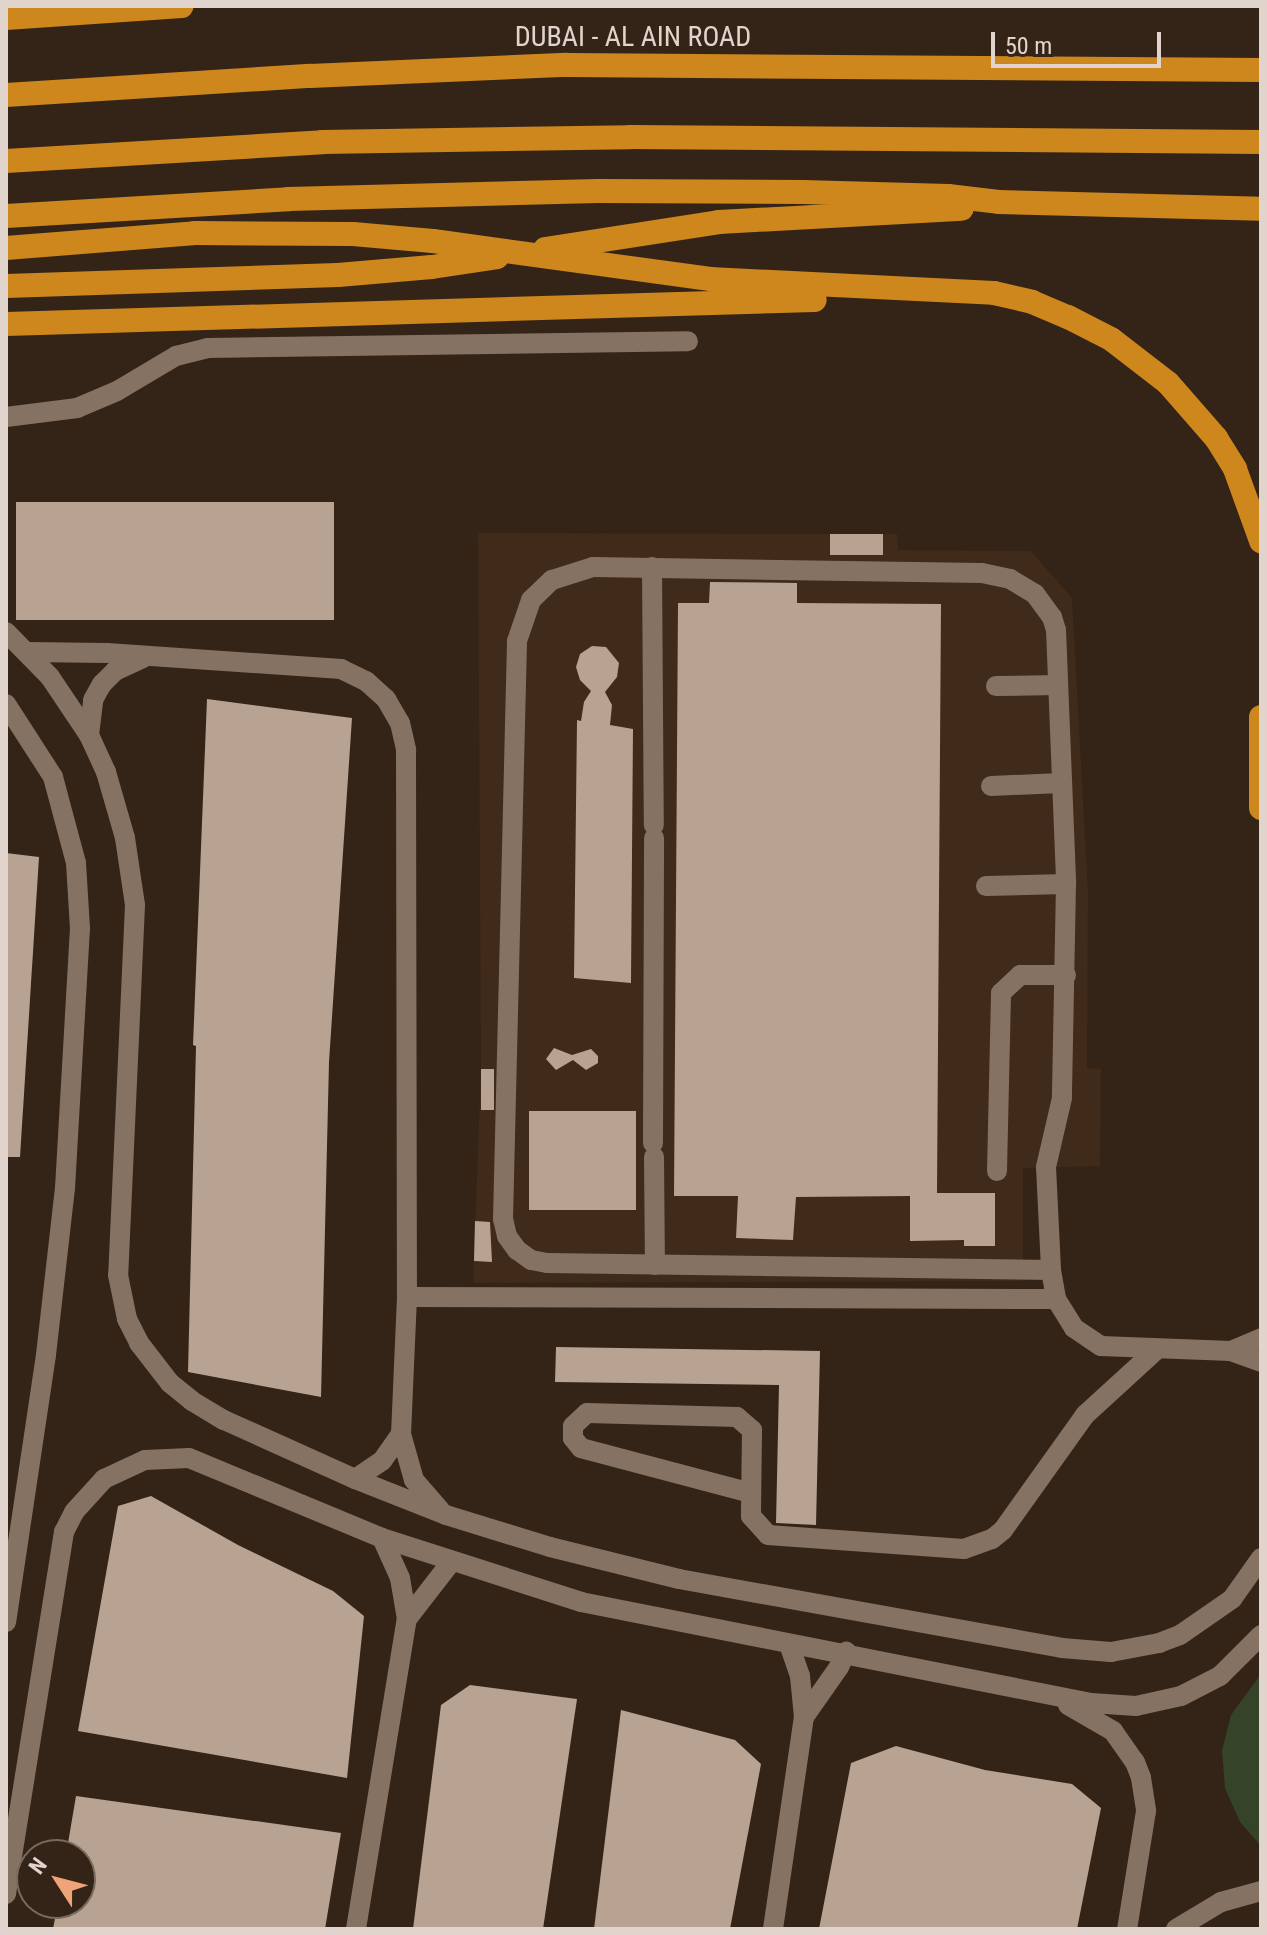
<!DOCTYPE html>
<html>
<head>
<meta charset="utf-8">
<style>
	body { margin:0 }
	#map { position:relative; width:1267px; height:1935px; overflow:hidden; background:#342417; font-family:"Roboto Condensed",sans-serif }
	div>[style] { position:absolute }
	.built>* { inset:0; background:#402a19 }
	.green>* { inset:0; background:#354428 }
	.building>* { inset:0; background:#b8a393; transform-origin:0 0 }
	.minor>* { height:20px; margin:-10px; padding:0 10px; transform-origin:10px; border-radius:10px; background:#857263 }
	.highway>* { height:24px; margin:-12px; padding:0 12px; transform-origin:12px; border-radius:12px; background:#ce871c }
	span { translate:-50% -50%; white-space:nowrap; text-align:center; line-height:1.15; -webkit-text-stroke:8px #342417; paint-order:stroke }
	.street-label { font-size:28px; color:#e0d4cc }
	.frame { position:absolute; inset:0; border:8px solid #e0d4cc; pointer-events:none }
	.north { position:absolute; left:16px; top:1839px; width:80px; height:80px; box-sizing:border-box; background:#342417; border:2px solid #796a5f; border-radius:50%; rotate:306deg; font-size:22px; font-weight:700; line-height:32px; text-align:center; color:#e0d4cc }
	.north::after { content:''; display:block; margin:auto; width:28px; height:36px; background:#efa378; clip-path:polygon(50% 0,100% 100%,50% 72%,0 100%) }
	.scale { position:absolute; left:991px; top:32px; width:170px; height:36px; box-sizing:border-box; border:4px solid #e0d4cc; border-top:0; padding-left:10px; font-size:24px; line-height:28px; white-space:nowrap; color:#e0d4cc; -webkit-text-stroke:6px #342417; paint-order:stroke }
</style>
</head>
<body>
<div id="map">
	<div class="built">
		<div style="clip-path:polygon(478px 533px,897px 534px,898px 550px,1031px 551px,1072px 598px,1088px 892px,1087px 1068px,1101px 1069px,1100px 1166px,1023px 1168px,1023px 1281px,473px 1283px,481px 1069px)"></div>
	</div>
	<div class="green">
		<div style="clip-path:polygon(1261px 1674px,1261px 1846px,1240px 1822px,1225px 1788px,1222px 1751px,1231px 1715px)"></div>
	</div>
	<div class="building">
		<div style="left:16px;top:502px;width:318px;height:118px"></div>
		<div style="left:830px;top:534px;width:53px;height:21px"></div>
		<div style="clip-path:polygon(710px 582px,797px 583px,797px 603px,941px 604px,937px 1193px,995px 1193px,995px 1246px,964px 1246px,964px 1240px,910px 1241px,910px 1196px,796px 1197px,793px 1240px,736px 1238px,738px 1196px,674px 1196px,678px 603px,709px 603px)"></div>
		<div style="clip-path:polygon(592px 646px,606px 647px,619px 663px,617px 677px,605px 692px,612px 705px,610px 725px,633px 729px,631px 983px,574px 978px,577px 720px,581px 721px,584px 702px,591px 691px,580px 680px,576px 667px,580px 654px)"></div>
		<div style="clip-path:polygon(207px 699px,352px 718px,329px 1062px,321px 1397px,188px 1372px,196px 1046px,193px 1045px)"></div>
		<div style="clip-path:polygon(6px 853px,39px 857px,20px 1157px,6px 1157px)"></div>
		<div style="clip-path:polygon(554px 1048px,572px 1055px,591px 1049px,598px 1056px,598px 1063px,586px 1070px,573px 1060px,556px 1070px,546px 1059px)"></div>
		<div style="left:481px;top:1069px;width:13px;height:41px"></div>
		<div style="left:636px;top:1111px;width:99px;height:107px;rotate:90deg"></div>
		<div style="clip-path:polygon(475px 1221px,490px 1222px,492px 1262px,474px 1261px)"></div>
		<div style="clip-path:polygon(556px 1347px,820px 1351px,816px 1525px,776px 1523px,779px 1385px,555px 1382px)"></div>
		<div style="clip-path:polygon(151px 1496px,238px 1545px,333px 1591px,364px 1616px,347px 1778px,78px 1731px,118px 1506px)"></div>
		<div style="clip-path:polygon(470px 1685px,577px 1699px,543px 1929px,413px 1929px,441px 1705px)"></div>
		<div style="clip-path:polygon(621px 1710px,735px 1740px,761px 1764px,730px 1929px,594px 1929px)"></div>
		<div style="clip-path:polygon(896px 1746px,985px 1770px,1072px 1784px,1101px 1808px,1077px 1929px,819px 1929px,851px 1763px)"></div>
		<div style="clip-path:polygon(76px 1796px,341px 1833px,325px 1929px,53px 1929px,58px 1903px,80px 1903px,80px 1855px,66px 1855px)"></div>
	</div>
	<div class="minor">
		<div style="left:6px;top:417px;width:72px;rotate:-7.2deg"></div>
		<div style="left:77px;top:408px;width:43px;rotate:-23deg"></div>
		<div style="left:117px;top:391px;width:69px;rotate:-30.7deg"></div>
		<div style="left:176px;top:356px;width:33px;rotate:-14deg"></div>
		<div style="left:208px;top:348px;width:480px;rotate:-0.8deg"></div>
		<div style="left:652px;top:567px;width:258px;rotate:89.6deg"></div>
		<div style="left:6px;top:632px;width:63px;rotate:45.6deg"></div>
		<div style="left:50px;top:677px;width:70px;rotate:56.1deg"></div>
		<div style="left:89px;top:735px;width:41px;rotate:65.3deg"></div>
		<div style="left:106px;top:772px;width:69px;rotate:73.9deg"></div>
		<div style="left:125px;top:838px;width:68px;rotate:81.5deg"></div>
		<div style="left:135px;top:905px;width:370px;rotate:92.6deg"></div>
		<div style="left:118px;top:1275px;width:45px;rotate:78.4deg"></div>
		<div style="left:127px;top:1319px;width:27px;rotate:63deg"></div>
		<div style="left:139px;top:1343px;width:51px;rotate:52.2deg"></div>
		<div style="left:170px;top:1383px;width:28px;rotate:39deg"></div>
		<div style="left:192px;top:1401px;width:37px;rotate:31deg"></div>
		<div style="left:224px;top:1420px;width:144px;rotate:24.2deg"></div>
		<div style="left:355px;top:1479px;width:98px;rotate:21.6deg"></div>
		<div style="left:446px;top:1515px;width:109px;rotate:17.1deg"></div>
		<div style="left:550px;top:1547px;width:133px;rotate:13.9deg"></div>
		<div style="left:679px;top:1579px;width:389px;rotate:10.2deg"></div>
		<div style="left:1062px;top:1648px;width:49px;rotate:4.7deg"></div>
		<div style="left:1111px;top:1652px;width:49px;rotate:-10.6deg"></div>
		<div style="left:1159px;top:1643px;width:22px;rotate:-21deg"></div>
		<div style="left:1180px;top:1635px;width:63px;rotate:-34.7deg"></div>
		<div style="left:1232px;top:1599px;width:50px;rotate:-54.7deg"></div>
		<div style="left:27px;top:652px;width:80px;rotate:0.7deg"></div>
		<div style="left:107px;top:653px;width:235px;rotate:3.9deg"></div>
		<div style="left:341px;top:669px;width:28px;rotate:26deg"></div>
		<div style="left:366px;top:681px;width:27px;rotate:42deg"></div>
		<div style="left:386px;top:699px;width:28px;rotate:60deg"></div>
		<div style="left:400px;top:723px;width:28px;rotate:77deg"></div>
		<div style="left:406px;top:750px;width:547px;rotate:89.9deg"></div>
		<div style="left:407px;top:1297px;width:137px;rotate:92.5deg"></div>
		<div style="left:401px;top:1434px;width:48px;rotate:74.2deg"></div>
		<div style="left:414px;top:1480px;width:40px;rotate:49deg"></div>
		<div style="left:996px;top:686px;width:62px;rotate:-0.9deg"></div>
		<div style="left:6px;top:704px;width:87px;rotate:57.2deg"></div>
		<div style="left:53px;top:777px;width:89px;rotate:75deg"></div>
		<div style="left:76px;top:863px;width:65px;rotate:86.5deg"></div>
		<div style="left:80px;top:928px;width:260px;rotate:93.3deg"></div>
		<div style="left:65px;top:1188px;width:168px;rotate:96.5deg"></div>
		<div style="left:46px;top:1355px;width:270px;rotate:98.5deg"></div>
		<div style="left:89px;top:735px;width:35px;rotate:-83deg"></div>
		<div style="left:93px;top:700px;width:18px;rotate:-61deg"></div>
		<div style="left:102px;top:684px;width:18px;rotate:-45deg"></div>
		<div style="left:115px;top:671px;width:31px;rotate:-25deg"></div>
		<div style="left:991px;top:786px;width:70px;rotate:-2.5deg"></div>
		<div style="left:986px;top:886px;width:80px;rotate:-1.4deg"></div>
		<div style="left:653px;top:1143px;width:305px;rotate:-89.8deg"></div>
		<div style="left:654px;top:1157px;width:108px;rotate:89.5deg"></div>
		<div style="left:997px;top:1171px;width:178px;rotate:-88.7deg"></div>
		<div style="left:1001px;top:993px;width:26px;rotate:-43deg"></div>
		<div style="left:1020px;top:975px;width:46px"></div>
		<div style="left:1051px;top:1270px;width:504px;rotate:-179.2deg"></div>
		<div style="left:547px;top:1263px;width:16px;rotate:-169deg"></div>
		<div style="left:531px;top:1260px;width:17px;rotate:-144deg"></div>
		<div style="left:517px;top:1250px;width:17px;rotate:-126deg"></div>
		<div style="left:507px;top:1236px;width:17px;rotate:-103deg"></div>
		<div style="left:503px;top:1219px;width:578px;rotate:-88.61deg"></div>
		<div style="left:517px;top:641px;width:43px;rotate:-71.1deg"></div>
		<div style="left:531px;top:600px;width:29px;rotate:-44deg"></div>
		<div style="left:552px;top:580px;width:43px;rotate:-17.6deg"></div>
		<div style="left:593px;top:567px;width:389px;rotate:0.9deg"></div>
		<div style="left:982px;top:573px;width:29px;rotate:12deg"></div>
		<div style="left:1010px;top:579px;width:29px;rotate:31deg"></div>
		<div style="left:1035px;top:594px;width:29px;rotate:54deg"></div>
		<div style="left:1052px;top:617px;width:14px;rotate:73deg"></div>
		<div style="left:1056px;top:630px;width:254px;rotate:87.7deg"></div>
		<div style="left:1066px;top:884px;width:214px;rotate:91.1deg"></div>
		<div style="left:1062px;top:1098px;width:71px;rotate:103.1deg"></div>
		<div style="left:1046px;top:1167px;width:103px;rotate:87.2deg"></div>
		<div style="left:1051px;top:1270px;width:29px;rotate:80deg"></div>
		<div style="left:1056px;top:1299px;width:34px;rotate:58deg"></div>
		<div style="left:1074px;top:1328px;width:32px;rotate:34deg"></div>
		<div style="left:1101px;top:1346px;width:130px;rotate:2.2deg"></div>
		<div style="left:1231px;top:1351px;width:32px;rotate:20deg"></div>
		<div style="left:407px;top:1297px;width:649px;rotate:0.18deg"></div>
		<div style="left:1231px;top:1351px;width:33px;rotate:-23deg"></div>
		<div style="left:355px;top:1479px;width:32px;rotate:-34deg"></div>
		<div style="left:382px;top:1461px;width:33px;rotate:-55deg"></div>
		<div style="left:751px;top:1493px;width:176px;rotate:-165.2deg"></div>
		<div style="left:581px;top:1448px;width:13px;rotate:-129deg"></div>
		<div style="left:573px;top:1438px;width:12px;rotate:-90deg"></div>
		<div style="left:573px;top:1426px;width:19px;rotate:-43deg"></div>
		<div style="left:587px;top:1413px;width:150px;rotate:1.5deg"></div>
		<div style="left:737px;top:1417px;width:20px;rotate:41deg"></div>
		<div style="left:752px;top:1430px;width:86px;rotate:90.7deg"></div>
		<div style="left:751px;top:1516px;width:25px;rotate:48deg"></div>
		<div style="left:768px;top:1535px;width:196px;rotate:4.1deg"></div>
		<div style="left:964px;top:1549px;width:30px;rotate:-20deg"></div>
		<div style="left:992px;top:1539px;width:14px;rotate:-39deg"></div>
		<div style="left:1003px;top:1530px;width:141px;rotate:-54.5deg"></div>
		<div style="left:1085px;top:1415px;width:95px;rotate:-42.4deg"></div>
		<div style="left:407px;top:1619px;width:72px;rotate:-52.3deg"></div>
		<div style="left:1068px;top:1705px;width:52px;rotate:30deg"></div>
		<div style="left:1113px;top:1731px;width:38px;rotate:55deg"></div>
		<div style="left:1135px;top:1762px;width:17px;rotate:69deg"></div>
		<div style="left:1141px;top:1778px;width:33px;rotate:81deg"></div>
		<div style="left:1146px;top:1811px;width:120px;rotate:99.1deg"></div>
		<div style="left:804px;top:1717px;width:61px;rotate:-55deg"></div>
		<div style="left:839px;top:1667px;width:17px;rotate:-65deg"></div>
		<div style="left:6px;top:1894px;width:367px;rotate:-80.9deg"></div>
		<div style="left:64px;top:1532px;width:22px;rotate:-63deg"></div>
		<div style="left:74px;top:1512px;width:45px;rotate:-47.7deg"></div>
		<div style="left:104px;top:1479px;width:45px;rotate:-24.9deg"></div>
		<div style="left:145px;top:1460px;width:44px;rotate:-2.6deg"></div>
		<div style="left:189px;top:1458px;width:209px;rotate:22.5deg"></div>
		<div style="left:382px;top:1538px;width:209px;rotate:17.8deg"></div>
		<div style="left:581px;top:1602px;width:520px;rotate:11.2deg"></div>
		<div style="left:1091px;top:1703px;width:45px;rotate:3.8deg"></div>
		<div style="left:1136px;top:1706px;width:46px;rotate:-12.5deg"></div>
		<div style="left:1181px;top:1696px;width:44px;rotate:-27.1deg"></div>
		<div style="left:1220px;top:1676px;width:58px;rotate:-45deg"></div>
		<div style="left:356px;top:1929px;width:314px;rotate:-80.7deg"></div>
		<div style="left:407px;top:1619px;width:42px;rotate:-99.7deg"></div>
		<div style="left:400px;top:1578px;width:44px;rotate:-114.2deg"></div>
		<div style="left:773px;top:1929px;width:214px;rotate:-81.7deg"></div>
		<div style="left:804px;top:1717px;width:41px;rotate:-95.6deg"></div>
		<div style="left:800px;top:1676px;width:34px;rotate:-109deg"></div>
		<div style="left:1176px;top:1929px;width:52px;rotate:-31deg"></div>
		<div style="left:1221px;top:1902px;width:41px;rotate:-15.4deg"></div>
	</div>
	<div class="highway">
		<div style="left:6px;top:18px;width:176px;rotate:-3.9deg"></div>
		<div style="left:6px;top:95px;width:305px;rotate:-3.6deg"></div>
		<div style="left:310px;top:76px;width:257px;rotate:-2.5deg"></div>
		<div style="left:567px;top:65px;width:694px;rotate:0.41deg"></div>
		<div style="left:6px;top:161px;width:317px;rotate:-3.4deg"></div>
		<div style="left:322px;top:142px;width:308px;rotate:-0.9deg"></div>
		<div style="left:630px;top:137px;width:631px;rotate:0.45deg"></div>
		<div style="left:6px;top:216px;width:283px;rotate:-3.4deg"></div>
		<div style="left:288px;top:199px;width:310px;rotate:-1.5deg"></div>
		<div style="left:598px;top:191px;width:205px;rotate:0.3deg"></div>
		<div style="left:803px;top:192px;width:145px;rotate:1.6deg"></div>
		<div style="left:948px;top:196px;width:51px;rotate:6.7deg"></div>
		<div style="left:999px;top:202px;width:262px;rotate:1.5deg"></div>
		<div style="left:6px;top:248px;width:190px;rotate:-4.5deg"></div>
		<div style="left:195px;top:233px;width:158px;rotate:0.4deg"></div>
		<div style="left:353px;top:234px;width:80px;rotate:5deg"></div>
		<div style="left:433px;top:241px;width:280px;rotate:7.8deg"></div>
		<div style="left:710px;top:279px;width:284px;rotate:2.8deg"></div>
		<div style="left:994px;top:293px;width:39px;rotate:13deg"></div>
		<div style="left:1032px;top:302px;width:39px;rotate:23deg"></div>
		<div style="left:1068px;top:317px;width:48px;rotate:27.1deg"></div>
		<div style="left:1111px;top:339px;width:72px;rotate:37.7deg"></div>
		<div style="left:1168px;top:383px;width:73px;rotate:48.9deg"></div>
		<div style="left:1216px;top:438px;width:36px;rotate:58deg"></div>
		<div style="left:1235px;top:469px;width:77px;rotate:70.1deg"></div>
		<div style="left:545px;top:249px;width:176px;rotate:-8.8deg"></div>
		<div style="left:719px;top:222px;width:243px;rotate:-3.1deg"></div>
		<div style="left:6px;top:286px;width:332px;rotate:-1.9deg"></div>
		<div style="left:338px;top:275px;width:94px;rotate:-4.9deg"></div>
		<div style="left:432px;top:267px;width:66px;rotate:-8.7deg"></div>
		<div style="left:6px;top:324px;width:809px;rotate:-1.7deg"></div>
		<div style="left:1261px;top:717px;width:91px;rotate:90deg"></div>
	</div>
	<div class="street-label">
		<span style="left:633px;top:37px">DUBAI - AL AIN ROAD</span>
	</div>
	<div class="frame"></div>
	<div class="north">N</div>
	<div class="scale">50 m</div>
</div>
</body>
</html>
